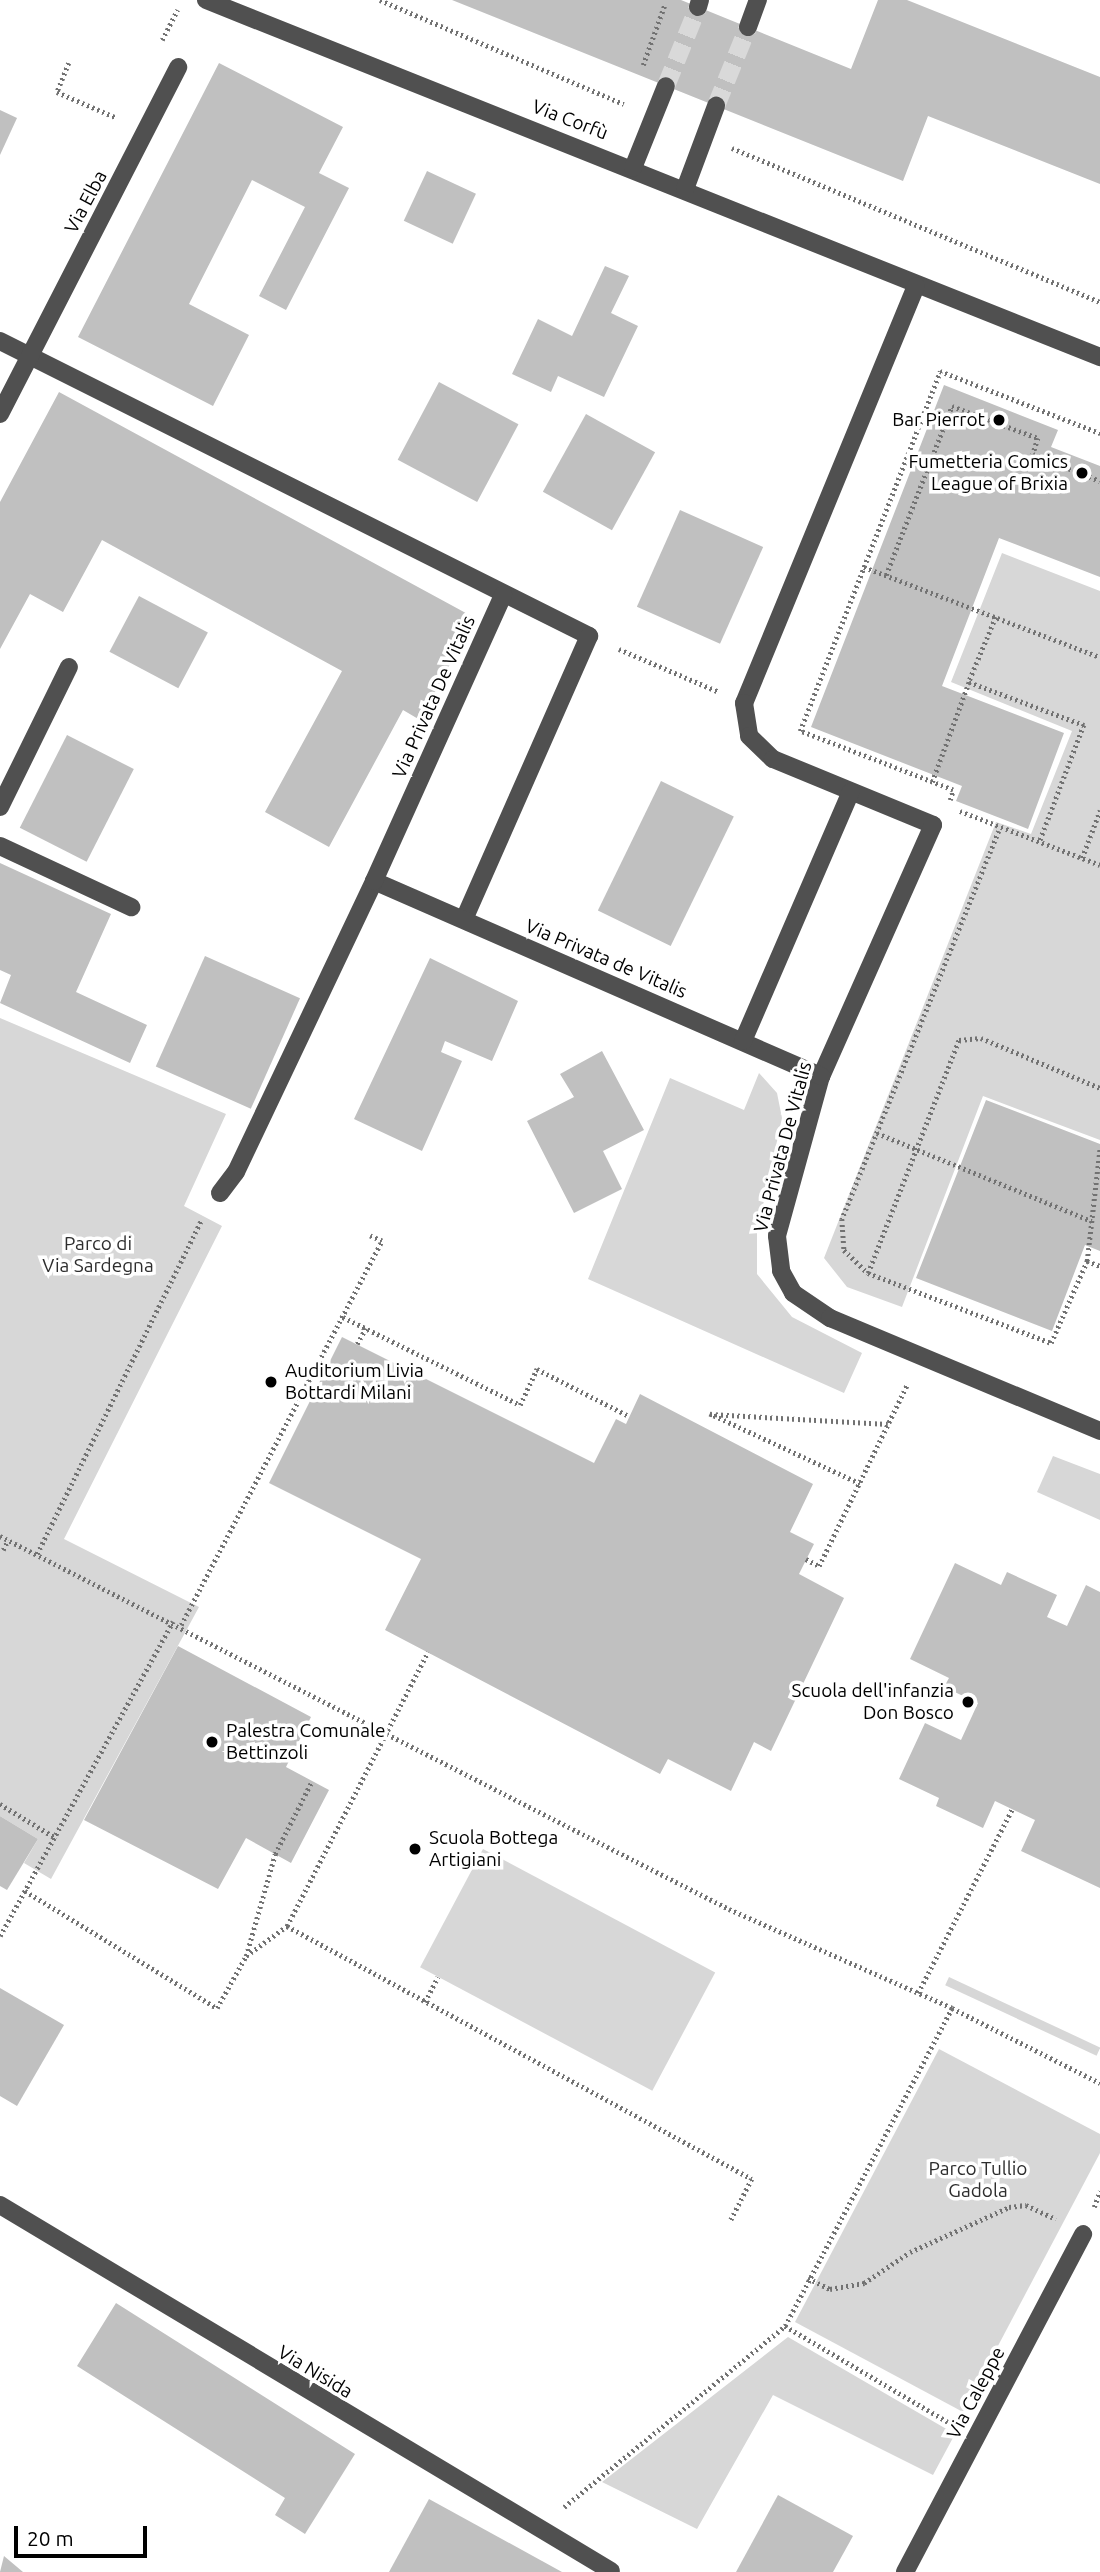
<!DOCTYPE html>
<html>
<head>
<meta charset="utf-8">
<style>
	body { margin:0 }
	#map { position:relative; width:1100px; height:2572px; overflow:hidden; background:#fff; font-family:Ubuntu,sans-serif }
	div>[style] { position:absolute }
	.green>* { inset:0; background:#d7d7d7; transform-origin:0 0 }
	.building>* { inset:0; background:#c0c0c0; transform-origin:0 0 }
	.minor-tunnel>* { height:18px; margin-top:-9px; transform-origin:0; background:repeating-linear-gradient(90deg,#d9d9d9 0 18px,transparent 0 27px) }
	.path>* { height:4.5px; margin-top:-2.25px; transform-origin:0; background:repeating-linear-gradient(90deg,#727272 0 2px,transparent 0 5.5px) }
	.minor>* { height:18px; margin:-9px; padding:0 9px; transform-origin:9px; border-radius:9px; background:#505050 }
	.dots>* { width:19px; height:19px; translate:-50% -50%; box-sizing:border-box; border:4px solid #fff; border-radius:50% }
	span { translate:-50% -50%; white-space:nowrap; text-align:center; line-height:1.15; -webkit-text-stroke:7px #fff; paint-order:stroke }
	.street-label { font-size:19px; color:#000 }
	.poi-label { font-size:19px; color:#000 }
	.right { translate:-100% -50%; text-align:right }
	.left { translate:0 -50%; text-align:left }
	.park-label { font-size:19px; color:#2e2e2e }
	.scale { position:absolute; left:14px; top:2526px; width:133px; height:32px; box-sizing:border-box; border:4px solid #000; border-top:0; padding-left:9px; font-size:21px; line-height:24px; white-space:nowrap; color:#000; -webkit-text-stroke:5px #fff; paint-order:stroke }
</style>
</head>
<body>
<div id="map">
	<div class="green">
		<div style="clip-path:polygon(1002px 553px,1100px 591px,1100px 1140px,983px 1096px,902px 1307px,847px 1287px,824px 1258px,996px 822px,1031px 834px,1072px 731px,951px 682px)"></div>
		<div style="clip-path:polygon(0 1018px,226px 1114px,184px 1206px,222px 1226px,64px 1539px,199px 1607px,51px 1879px,24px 1863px,38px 1839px,0 1816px)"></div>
		<div style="clip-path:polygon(759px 1073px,777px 1093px,782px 1118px,757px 1233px,757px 1274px,792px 1317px,862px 1353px,844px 1393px,588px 1279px,670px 1078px,744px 1110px)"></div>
		<div style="clip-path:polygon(1053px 1456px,1100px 1474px,1100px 1520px,1037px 1492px)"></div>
		<div style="left:483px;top:1849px;width:263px;height:134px;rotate:28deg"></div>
		<div style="left:949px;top:1977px;width:167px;height:9px;rotate:25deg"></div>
		<div style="clip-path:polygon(939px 2049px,1100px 2134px,1100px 2153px,963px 2412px,795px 2322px)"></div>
		<div style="clip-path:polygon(788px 2337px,955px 2434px,933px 2475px,773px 2395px,697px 2529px,602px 2482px)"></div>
	</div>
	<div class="building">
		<div style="clip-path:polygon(452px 0,681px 0,851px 69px,878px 0,907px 0,1100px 77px,1100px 184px,928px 116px,903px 181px)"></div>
		<div style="clip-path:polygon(219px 63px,343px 127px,319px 173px,349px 188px,286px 310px,259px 296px,305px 207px,252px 180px,189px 304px,249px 335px,213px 406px,78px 337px)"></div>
		<div style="clip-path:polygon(0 110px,17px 118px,0 155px)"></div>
		<div style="left:427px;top:171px;width:54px;height:55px;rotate:25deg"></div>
		<div style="clip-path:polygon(605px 266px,629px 276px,611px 313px,638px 326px,604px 397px,558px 376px,551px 392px,512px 374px,538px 319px,572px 336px)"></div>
		<div style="left:439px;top:382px;width:90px;height:88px;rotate:28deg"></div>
		<div style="clip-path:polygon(944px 385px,1058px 430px,1051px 447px,1100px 466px,1100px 577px,999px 538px,942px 686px,1064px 733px,1028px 829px,956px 801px,962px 786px,811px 727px)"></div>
		<div style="clip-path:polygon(59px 392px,475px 618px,420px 720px,403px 710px,329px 847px,265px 812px,342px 671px,102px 540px,63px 612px,30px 594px,0 649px,0 502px)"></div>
		<div style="left:586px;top:414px;width:79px;height:89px;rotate:29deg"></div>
		<div style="left:680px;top:510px;width:91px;height:106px;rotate:24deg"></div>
		<div style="left:139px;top:596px;width:78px;height:63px;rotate:28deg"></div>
		<div style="left:67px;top:735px;width:75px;height:104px;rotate:27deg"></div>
		<div style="left:661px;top:781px;width:81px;height:144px;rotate:26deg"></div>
		<div style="clip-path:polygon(0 863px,111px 914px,76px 992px,147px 1025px,130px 1063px,0 1003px,11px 975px,0 970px)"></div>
		<div style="left:205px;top:956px;width:104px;height:121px;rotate:24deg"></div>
		<div style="clip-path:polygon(430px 958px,518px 1001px,492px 1061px,445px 1041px,441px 1052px,462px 1061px,422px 1151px,354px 1119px)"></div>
		<div style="clip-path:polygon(602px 1051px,644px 1130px,603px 1151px,622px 1189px,574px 1213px,527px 1121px,574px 1097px,560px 1074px)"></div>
		<div style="clip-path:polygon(986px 1100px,1100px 1144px,1100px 1251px,1085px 1245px,1052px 1331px,916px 1278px)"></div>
		<div style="clip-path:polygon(342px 1337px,594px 1463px,616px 1419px,626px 1424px,640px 1394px,813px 1484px,790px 1532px,814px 1544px,799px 1574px,844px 1598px,771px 1751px,754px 1742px,731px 1791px,668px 1759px,660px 1774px,385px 1630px,421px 1559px,269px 1483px)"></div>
		<div style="clip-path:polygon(955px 1563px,1001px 1585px,1007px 1572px,1057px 1595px,1047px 1617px,1067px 1626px,1086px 1585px,1100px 1592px,1100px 1888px,1021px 1851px,1035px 1820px,995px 1801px,983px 1828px,936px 1806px,939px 1798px,899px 1779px,925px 1723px,961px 1740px,978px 1703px,944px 1687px,949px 1678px,910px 1659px)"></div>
		<div style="clip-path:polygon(178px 1646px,311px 1717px,286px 1767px,329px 1790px,291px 1863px,246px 1838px,218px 1889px,84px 1820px)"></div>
		<div style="clip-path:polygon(0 1816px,38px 1839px,7px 1890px,0 1886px)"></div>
		<div style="clip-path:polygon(0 1988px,64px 2025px,17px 2106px,0 2096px)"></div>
		<div style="clip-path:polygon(116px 2303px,355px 2454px,305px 2534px,275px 2515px,285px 2498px,77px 2366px)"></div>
		<div style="clip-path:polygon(778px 2495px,853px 2536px,833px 2572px,736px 2572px)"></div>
		<div style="clip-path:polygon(429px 2499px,562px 2572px,389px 2572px)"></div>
		<div style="clip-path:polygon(4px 2556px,23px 2572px,0 2572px)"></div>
	</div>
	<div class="minor-tunnel">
		<div style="left:666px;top:86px;width:85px;rotate:-67.9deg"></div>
		<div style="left:716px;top:106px;width:85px;rotate:-67.9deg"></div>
	</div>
	<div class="path">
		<div style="left:380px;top:0;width:265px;rotate:23.1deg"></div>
		<div style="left:162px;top:40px;width:34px;rotate:-63deg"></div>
		<div style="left:69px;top:63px;width:31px;rotate:112deg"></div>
		<div style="left:57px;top:92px;width:65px;rotate:23.4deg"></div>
		<div style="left:643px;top:65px;width:65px;rotate:-70.2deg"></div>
		<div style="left:732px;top:148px;width:399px;rotate:22.7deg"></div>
		<div style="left:864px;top:567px;width:253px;rotate:20.9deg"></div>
		<div style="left:886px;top:575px;width:181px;rotate:-68.7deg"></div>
		<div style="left:952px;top:406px;width:92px;rotate:20.4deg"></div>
		<div style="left:1038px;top:438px;width:17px;rotate:107deg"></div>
		<div style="left:1033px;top:454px;width:72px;rotate:21.9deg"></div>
		<div style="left:996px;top:617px;width:70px;rotate:112.6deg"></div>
		<div style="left:969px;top:682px;width:123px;rotate:20.5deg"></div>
		<div style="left:1084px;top:725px;width:124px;rotate:110.8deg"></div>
		<div style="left:619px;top:649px;width:107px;rotate:23.2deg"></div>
		<div style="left:932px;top:782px;width:107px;rotate:-69.7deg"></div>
		<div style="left:950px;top:800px;width:10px;rotate:-73deg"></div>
		<div style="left:953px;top:790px;width:164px;rotate:-158.9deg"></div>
		<div style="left:800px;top:731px;width:386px;rotate:-68.7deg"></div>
		<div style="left:940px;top:371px;width:172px;rotate:21.2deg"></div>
		<div style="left:960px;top:811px;width:150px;rotate:21.1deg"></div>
		<div style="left:999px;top:831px;width:419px;rotate:112deg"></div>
		<div style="left:842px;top:1219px;width:31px;rotate:86deg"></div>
		<div style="left:844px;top:1250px;width:33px;rotate:44deg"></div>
		<div style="left:868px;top:1273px;width:196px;rotate:20.9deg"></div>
		<div style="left:1051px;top:1343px;width:90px;rotate:-66.3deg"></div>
		<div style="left:1087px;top:1261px;width:14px;rotate:21deg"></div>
		<div style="left:1082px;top:858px;width:51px;rotate:-69.4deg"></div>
		<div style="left:877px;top:1133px;width:232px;rotate:22.3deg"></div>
		<div style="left:1087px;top:1261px;width:115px;rotate:-83.5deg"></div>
		<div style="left:868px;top:1273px;width:250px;rotate:-68.7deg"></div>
		<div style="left:959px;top:1040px;width:22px;rotate:-5deg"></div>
		<div style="left:981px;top:1038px;width:129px;rotate:22.8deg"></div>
		<div style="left:343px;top:1317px;width:198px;rotate:26.4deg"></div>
		<div style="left:520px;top:1405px;width:40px;rotate:-65deg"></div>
		<div style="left:537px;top:1369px;width:103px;rotate:27.1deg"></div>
		<div style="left:357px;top:1344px;width:18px;rotate:-61deg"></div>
		<div style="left:860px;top:1484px;width:166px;rotate:-155deg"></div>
		<div style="left:710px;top:1414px;width:178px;rotate:3.2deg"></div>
		<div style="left:0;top:1536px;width:819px;rotate:27.1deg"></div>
		<div style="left:729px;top:1909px;width:244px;rotate:23.9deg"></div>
		<div style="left:952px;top:2008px;width:166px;rotate:26.9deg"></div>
		<div style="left:3px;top:1550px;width:11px;rotate:-63deg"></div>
		<div style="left:37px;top:1554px;width:373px;rotate:-63.8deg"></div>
		<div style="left:806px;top:1559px;width:15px;rotate:28deg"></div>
		<div style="left:819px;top:1566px;width:201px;rotate:-64.1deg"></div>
		<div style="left:181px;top:1625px;width:433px;rotate:-62.4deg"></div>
		<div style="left:382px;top:1241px;width:13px;rotate:-157deg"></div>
		<div style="left:0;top:1804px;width:66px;rotate:31.3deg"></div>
		<div style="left:25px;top:1891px;width:225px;rotate:31.4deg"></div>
		<div style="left:217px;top:2008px;width:60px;rotate:-60.9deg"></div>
		<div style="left:246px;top:1956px;width:51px;rotate:-36.2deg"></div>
		<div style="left:287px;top:1926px;width:308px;rotate:-62.8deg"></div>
		<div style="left:287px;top:1926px;width:529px;rotate:28.55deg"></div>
		<div style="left:752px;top:2179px;width:46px;rotate:117.1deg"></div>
		<div style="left:0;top:1936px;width:359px;rotate:-61.2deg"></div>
		<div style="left:246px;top:1956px;width:106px;rotate:-74.1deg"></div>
		<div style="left:275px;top:1854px;width:82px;rotate:-63.1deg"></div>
		<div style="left:918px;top:1993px;width:207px;rotate:-62.9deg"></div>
		<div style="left:425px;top:2002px;width:28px;rotate:-63deg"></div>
		<div style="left:1094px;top:2207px;width:17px;rotate:-69deg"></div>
		<div style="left:808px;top:2278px;width:25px;rotate:27deg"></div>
		<div style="left:830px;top:2289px;width:35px;rotate:-10deg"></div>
		<div style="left:864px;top:2283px;width:55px;rotate:-34deg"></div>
		<div style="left:910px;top:2252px;width:109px;rotate:-24.4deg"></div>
		<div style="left:1009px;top:2207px;width:17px;rotate:-7deg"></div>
		<div style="left:1026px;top:2205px;width:33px;rotate:25deg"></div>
		<div style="left:785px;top:2326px;width:359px;rotate:-62.3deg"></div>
		<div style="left:564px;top:2507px;width:286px;rotate:-39.3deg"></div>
		<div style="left:785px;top:2326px;width:189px;rotate:30.5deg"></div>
	</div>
	<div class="minor">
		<div style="left:206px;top:0;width:963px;rotate:21.77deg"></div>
		<div style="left:698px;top:7px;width:7px;rotate:-74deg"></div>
		<div style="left:748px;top:27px;width:29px;rotate:-70deg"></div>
		<div style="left:633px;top:168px;width:88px;rotate:-68.1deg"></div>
		<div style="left:685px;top:189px;width:89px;rotate:-69.5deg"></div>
		<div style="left:916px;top:286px;width:451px;rotate:112.4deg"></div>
		<div style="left:744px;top:703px;width:33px;rotate:81deg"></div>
		<div style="left:749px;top:736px;width:33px;rotate:44deg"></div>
		<div style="left:773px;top:759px;width:173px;rotate:22.4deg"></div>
		<div style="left:933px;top:825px;width:275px;rotate:114deg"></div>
		<div style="left:821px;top:1076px;width:166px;rotate:105.4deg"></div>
		<div style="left:777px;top:1236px;width:35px;rotate:83deg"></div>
		<div style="left:781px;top:1271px;width:25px;rotate:61deg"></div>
		<div style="left:793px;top:1293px;width:45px;rotate:34deg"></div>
		<div style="left:830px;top:1318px;width:293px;rotate:22.7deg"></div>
		<div style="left:0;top:341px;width:659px;rotate:26.6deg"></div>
		<div style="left:589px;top:636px;width:310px;rotate:113.8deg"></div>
		<div style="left:0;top:414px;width:390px;rotate:-62.8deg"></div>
		<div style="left:0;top:807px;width:156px;rotate:-63.8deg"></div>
		<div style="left:0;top:846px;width:145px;rotate:25deg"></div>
		<div style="left:374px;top:881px;width:488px;rotate:23.6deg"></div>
		<div style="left:743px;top:1041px;width:271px;rotate:-66.6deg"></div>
		<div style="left:220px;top:1193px;width:26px;rotate:-53deg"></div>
		<div style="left:236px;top:1172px;width:322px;rotate:-64.6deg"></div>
		<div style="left:374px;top:881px;width:314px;rotate:-65.7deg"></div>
		<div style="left:0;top:2205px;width:712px;rotate:30.92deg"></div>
		<div style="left:905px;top:2572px;width:382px;rotate:-62.2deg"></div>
	</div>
	<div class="dots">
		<div style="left:999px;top:420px;background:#000"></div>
		<div style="left:1082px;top:473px;background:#000"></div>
		<div style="left:271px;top:1382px;background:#000"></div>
		<div style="left:968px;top:1702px;background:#000"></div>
		<div style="left:212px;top:1742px;background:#000"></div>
		<div style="left:415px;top:1849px;background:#000"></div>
	</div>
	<div class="street-label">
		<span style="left:570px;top:120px;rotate:21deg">Via Corfù</span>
		<span style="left:86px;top:202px;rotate:-62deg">Via Elba</span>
		<span style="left:434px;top:697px;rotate:-66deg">Via Privata De Vitalis</span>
		<span style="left:606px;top:959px;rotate:23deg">Via Privata de Vitalis</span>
		<span style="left:783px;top:1147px;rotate:-75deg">Via Privata De Vitalis</span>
		<span style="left:315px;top:2372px;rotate:31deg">Via Nisida</span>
		<span style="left:976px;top:2393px;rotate:-62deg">Via Caleppe</span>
	</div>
	<div class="poi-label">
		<span class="right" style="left:985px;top:420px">Bar Pierrot</span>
		<span class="right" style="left:1068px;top:473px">Fumetteria Comics<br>League of Brixia</span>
		<span class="left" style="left:285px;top:1382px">Auditorium Livia<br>Bottardi Milani</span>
		<span class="right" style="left:954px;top:1702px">Scuola dell'infanzia<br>Don Bosco</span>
		<span class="left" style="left:226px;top:1742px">Palestra Comunale<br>Bettinzoli</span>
		<span class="left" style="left:429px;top:1849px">Scuola Bottega<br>Artigiani</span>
	</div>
	<div class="park-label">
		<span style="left:98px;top:1255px">Parco di<br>Via Sardegna</span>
		<span style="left:978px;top:2180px">Parco Tullio<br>Gadola</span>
	</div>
	<div class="scale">20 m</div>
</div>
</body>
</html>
